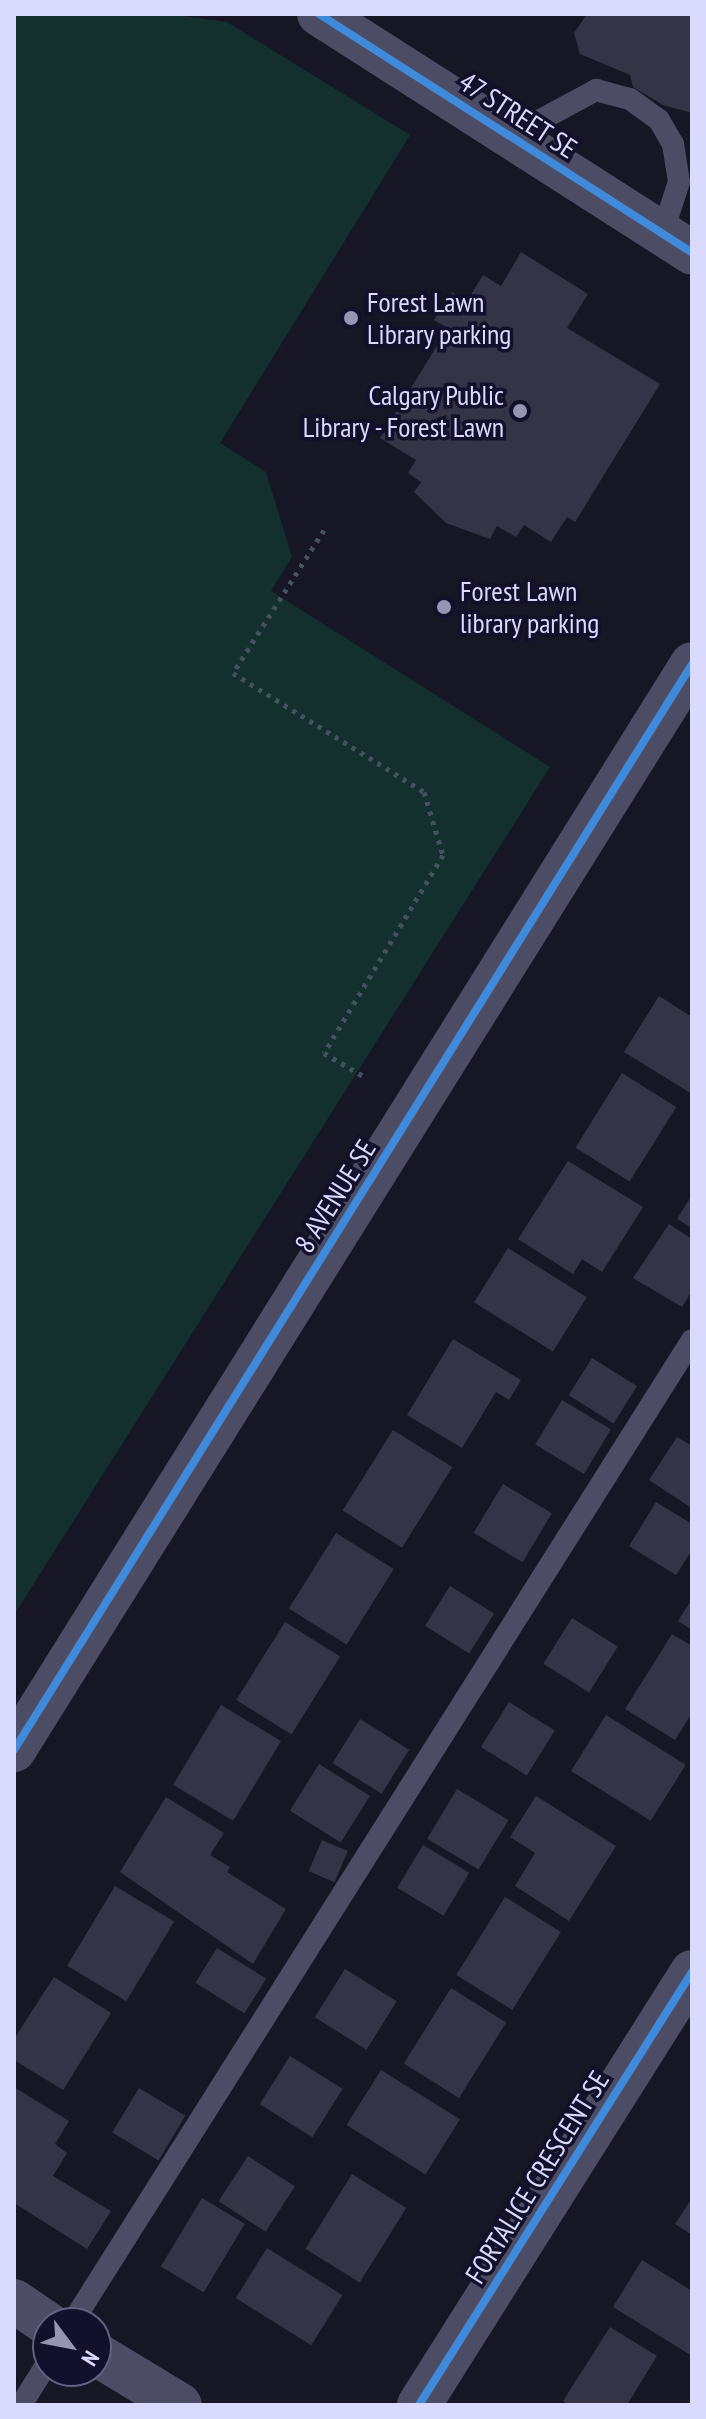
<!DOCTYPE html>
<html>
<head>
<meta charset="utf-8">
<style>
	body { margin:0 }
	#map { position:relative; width:706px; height:2419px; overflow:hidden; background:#171624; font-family:"PT Sans Narrow",sans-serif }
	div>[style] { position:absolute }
	.green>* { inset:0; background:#14302e }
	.building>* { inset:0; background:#353446; transform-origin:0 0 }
	.path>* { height:5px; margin-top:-2.5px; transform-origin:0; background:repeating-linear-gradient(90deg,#445260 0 4px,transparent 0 10px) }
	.service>* { height:22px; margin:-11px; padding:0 11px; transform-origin:11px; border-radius:11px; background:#4c4c65 }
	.minor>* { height:44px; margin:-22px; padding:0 22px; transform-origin:22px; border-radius:22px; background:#4c4c65 }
	.tertiary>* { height:44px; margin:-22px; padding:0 22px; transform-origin:22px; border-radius:22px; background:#4c4c65 }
	.cycleway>* { height:8px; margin:-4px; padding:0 4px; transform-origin:4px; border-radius:4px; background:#408adc }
	.dots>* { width:22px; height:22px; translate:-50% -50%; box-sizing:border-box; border:4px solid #12102a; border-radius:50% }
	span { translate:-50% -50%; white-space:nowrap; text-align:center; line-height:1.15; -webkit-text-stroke:7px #12102a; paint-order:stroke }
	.street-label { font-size:28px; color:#dadaff }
	.poi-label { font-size:28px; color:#dadaff }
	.left { translate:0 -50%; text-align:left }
	.right { translate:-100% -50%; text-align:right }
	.frame { position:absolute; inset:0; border:16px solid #dadaff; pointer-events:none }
	.north { position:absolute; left:32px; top:2307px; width:80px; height:80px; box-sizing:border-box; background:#12102a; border:2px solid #62617f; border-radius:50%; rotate:122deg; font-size:22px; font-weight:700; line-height:32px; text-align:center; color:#dadaff }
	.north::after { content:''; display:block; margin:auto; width:28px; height:36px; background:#9695b2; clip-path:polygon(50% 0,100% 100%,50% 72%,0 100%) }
</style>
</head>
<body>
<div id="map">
	<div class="green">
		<div style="clip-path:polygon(14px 14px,169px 14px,227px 22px,410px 135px,220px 443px,266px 472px,292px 557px,271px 591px,550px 767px,14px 1615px)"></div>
	</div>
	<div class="building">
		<div style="clip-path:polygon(587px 14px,692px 14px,692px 113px,663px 105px,633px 87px,630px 75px,580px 54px,574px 33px)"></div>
		<div style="clip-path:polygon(521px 252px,588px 294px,567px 328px,660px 384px,575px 522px,567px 517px,551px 542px,524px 525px,516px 537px,497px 526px,490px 539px,446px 523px,414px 492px,421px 482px,408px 473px,416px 460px,380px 438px,448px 328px,434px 320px,452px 292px,467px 301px,483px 275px,501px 286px)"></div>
		<div style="clip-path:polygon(659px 996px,692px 1017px,692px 1094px,624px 1052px)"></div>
		<div style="left:622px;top:1073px;width:64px;height:88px;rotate:32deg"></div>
		<div style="clip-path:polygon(568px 1161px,643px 1207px,602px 1272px,582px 1259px,573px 1274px,518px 1239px)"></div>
		<div style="clip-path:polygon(692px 1195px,692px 1228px,677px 1219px)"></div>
		<div style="clip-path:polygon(669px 1224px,692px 1239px,692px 1291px,682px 1307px,633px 1278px)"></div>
		<div style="left:508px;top:1248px;width:93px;height:64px;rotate:32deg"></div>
		<div style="clip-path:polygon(453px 1339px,521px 1380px,509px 1400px,496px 1392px,462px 1448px,407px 1415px)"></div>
		<div style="left:592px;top:1358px;width:53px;height:44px;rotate:32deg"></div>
		<div style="left:562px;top:1400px;width:57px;height:52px;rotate:31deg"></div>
		<div style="left:393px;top:1430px;width:70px;height:95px;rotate:32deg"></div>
		<div style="clip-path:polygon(677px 1437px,692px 1446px,690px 1507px,649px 1480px)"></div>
		<div style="left:503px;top:1484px;width:57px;height:57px;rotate:31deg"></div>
		<div style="clip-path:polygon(656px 1502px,692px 1524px,692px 1550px,676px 1575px,629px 1546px)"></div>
		<div style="left:336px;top:1533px;width:68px;height:89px;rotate:32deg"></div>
		<div style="left:450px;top:1586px;width:52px;height:47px;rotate:32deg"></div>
		<div style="clip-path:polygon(692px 1599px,692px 1630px,678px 1621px)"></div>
		<div style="left:572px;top:1618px;width:54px;height:54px;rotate:32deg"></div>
		<div style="left:285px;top:1622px;width:65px;height:92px;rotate:32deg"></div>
		<div style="clip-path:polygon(672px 1634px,692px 1646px,692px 1713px,675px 1740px,625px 1709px)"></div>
		<div style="left:509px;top:1702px;width:54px;height:53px;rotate:32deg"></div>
		<div style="left:221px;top:1705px;width:70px;height:93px;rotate:31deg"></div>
		<div style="left:606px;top:1715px;width:94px;height:66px;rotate:32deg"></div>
		<div style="left:360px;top:1719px;width:58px;height:52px;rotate:32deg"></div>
		<div style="left:319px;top:1764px;width:60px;height:55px;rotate:32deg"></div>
		<div style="left:457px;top:1789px;width:60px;height:58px;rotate:31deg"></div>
		<div style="clip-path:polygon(536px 1796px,616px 1846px,569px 1921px,515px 1886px,535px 1853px,510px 1837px)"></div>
		<div style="clip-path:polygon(166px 1797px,224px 1833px,210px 1855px,230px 1867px,227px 1872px,286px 1909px,253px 1964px,120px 1872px)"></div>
		<div style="left:322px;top:1840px;width:28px;height:34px;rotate:23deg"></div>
		<div style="left:423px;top:1845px;width:54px;height:50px;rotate:31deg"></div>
		<div style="left:115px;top:1886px;width:69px;height:93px;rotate:31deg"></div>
		<div style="left:505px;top:1897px;width:66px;height:92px;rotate:32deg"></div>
		<div style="left:217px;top:1948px;width:58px;height:41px;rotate:32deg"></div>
		<div style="left:345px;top:1969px;width:61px;height:57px;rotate:32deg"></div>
		<div style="clip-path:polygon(54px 1977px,111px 2013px,63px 2090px,14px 2060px,14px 2039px)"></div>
		<div style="left:451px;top:1988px;width:65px;height:89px;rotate:32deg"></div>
		<div style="left:290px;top:2056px;width:62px;height:57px;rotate:32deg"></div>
		<div style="left:381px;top:2070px;width:93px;height:65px;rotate:32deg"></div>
		<div style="clip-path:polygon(14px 2087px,69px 2121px,55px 2144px,67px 2153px,53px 2176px,111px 2211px,87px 2249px,14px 2203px)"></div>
		<div style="left:139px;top:2088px;width:54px;height:52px;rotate:31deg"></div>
		<div style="left:248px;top:2156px;width:56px;height:54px;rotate:33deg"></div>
		<div style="left:352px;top:2174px;width:64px;height:88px;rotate:32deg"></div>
		<div style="left:202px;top:2198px;width:50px;height:80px;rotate:31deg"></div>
		<div style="clip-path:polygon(692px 2198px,692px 2235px,675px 2224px)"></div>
		<div style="left:267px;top:2248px;width:89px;height:59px;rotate:32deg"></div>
		<div style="clip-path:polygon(642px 2260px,692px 2291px,692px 2356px,613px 2307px)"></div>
		<div style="clip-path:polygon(610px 2327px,657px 2356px,627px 2405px,569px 2405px,563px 2401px)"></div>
	</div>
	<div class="path">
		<div style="left:324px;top:530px;width:169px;rotate:122.5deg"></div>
		<div style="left:233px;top:673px;width:225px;rotate:31.9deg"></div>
		<div style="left:424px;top:792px;width:66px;rotate:73.2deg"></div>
		<div style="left:443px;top:855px;width:231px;rotate:121deg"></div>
		<div style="left:324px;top:1053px;width:48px;rotate:30.3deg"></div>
	</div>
	<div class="service">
		<div style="left:511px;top:136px;width:97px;rotate:-28.4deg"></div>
		<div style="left:596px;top:90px;width:35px;rotate:15deg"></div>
		<div style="left:630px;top:99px;width:36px;rotate:36deg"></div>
		<div style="left:659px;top:120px;width:28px;rotate:60deg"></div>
		<div style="left:673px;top:144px;width:38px;rotate:81deg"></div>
		<div style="left:679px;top:182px;width:55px;rotate:108.1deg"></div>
		<div style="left:72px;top:2323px;width:1162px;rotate:-57.76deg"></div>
		<div style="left:21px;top:2405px;width:51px;rotate:-57.9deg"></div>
	</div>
	<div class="minor">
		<div style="left:319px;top:14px;width:443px;rotate:32.6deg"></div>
		<div style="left:14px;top:2301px;width:41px;rotate:34.1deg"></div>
		<div style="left:96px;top:2354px;width:98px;rotate:31.3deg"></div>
		<div style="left:419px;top:2405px;width:512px;rotate:-57.77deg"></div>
	</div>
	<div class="tertiary">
		<div style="left:14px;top:1750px;width:1280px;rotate:-58.02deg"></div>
	</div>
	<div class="cycleway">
		<div style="left:319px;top:14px;width:443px;rotate:32.6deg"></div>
		<div style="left:14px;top:1750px;width:1280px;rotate:-58.02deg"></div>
		<div style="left:419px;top:2405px;width:512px;rotate:-57.77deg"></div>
	</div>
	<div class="dots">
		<div style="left:351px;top:318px;background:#9695b2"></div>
		<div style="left:520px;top:411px;background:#9695b2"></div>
		<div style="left:444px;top:607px;background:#9695b2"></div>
	</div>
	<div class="street-label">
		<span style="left:518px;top:115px;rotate:33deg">47 STREET SE</span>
		<span style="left:335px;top:1196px;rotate:-58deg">8 AVENUE SE</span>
		<span style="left:537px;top:2177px;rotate:-58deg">FORTALICE CRESCENT SE</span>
	</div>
	<div class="poi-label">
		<span class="left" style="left:367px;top:318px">Forest Lawn<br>Library parking</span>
		<span class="right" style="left:504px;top:411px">Calgary Public<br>Library - Forest Lawn</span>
		<span class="left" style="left:460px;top:607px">Forest Lawn<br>library parking</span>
	</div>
	<div class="frame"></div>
	<div class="north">N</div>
</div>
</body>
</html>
